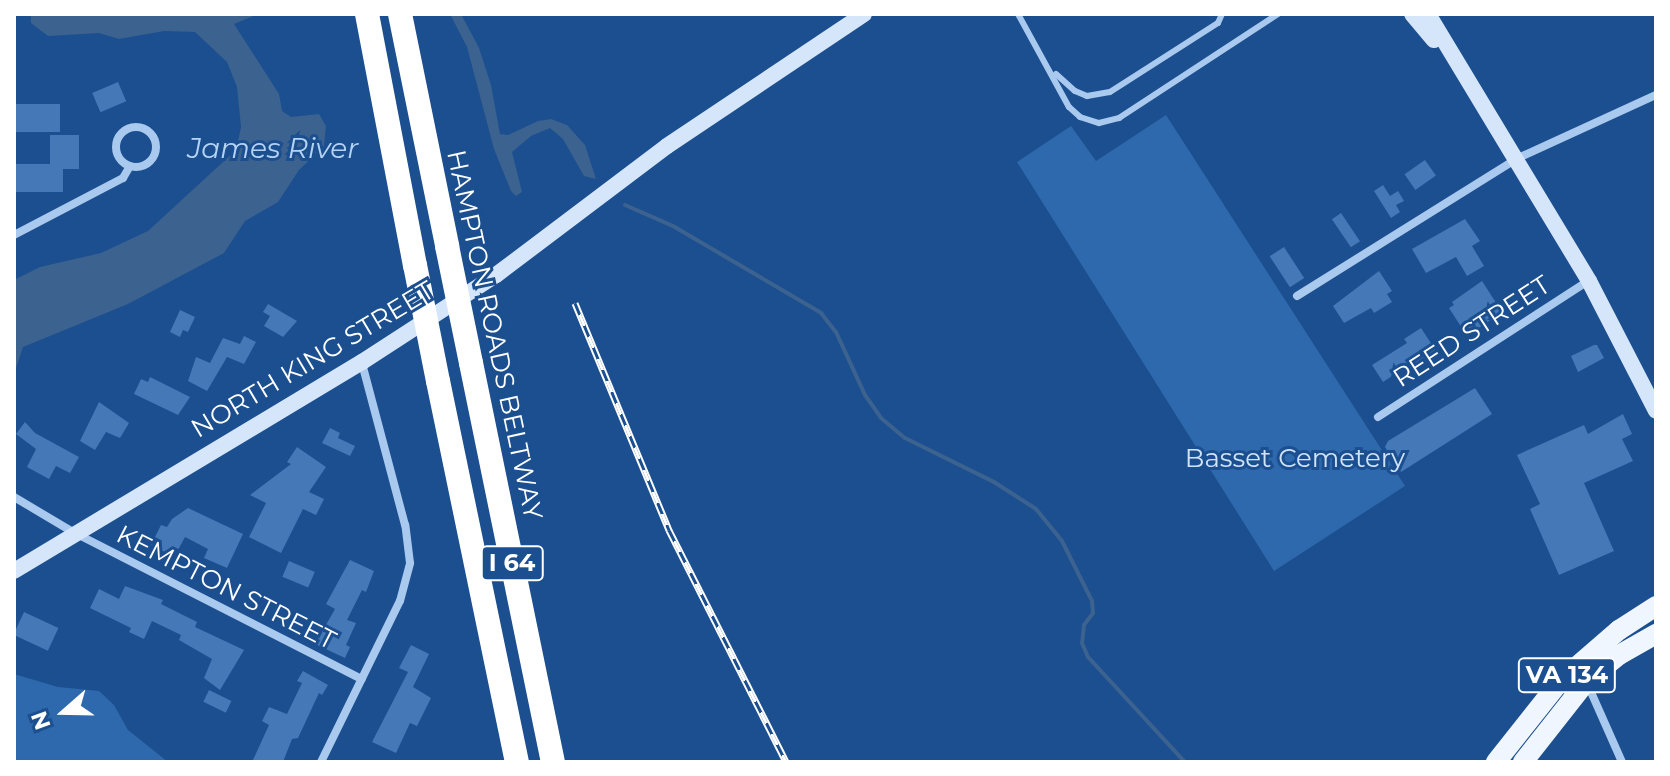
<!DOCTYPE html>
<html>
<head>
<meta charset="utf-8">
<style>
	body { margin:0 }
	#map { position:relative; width:1670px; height:776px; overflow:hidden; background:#1b4f8f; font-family:Montserrat,sans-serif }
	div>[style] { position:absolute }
	.green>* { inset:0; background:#2e69ad }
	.water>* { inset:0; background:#3c6290 }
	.stream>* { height:4px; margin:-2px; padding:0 2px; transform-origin:2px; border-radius:2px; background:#3c6290 }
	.building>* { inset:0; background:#4478b7; transform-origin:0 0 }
	.service>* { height:6px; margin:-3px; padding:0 3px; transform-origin:3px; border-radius:3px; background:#a9c9ee }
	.minor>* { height:8px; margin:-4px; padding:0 4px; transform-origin:4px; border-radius:4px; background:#a9c9ee }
	.minor>.ring { margin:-4px; padding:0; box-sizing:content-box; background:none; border:8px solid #a9c9ee; border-radius:50% }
	.secondary>* { height:16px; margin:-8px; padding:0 8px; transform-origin:8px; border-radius:8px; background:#d6e6fa }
	.primary>* { height:20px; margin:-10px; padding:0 10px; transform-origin:10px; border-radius:10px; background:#f0f6ff }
	.motorway>* { height:24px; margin:-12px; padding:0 12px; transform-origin:12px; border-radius:12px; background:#fff }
	.rail>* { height:7px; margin-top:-3.5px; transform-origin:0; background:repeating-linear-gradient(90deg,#1b4f8f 0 12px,#fff 0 24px); box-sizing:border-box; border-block:2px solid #fff }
	.motorway-bridge>* { height:24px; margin:-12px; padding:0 12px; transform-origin:12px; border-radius:12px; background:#fff }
	span { translate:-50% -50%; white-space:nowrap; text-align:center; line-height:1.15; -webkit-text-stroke:6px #1b4f8f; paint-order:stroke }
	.shield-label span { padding:2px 6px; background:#1b4f8f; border:2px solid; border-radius:6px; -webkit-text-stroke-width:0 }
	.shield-label { font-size:24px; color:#fff; font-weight:700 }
	.street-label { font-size:26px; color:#fff }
	.park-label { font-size:26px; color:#cfe3fa }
	.water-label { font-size:28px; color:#b5d3f5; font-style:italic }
	.frame { position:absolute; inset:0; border:16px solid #fff; pointer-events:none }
	.north { position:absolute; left:24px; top:672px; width:80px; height:80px; -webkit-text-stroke:6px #1b4f8f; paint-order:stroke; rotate:250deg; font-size:22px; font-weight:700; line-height:32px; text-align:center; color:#fff }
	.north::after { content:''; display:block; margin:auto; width:28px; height:36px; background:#fff; clip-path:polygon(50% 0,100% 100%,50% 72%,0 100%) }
</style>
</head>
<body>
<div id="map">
	<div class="green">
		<div style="clip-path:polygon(1166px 115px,1405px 486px,1274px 571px,1017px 162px,1071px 126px,1096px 161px)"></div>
		<div style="clip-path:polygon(14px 674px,58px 687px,99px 691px,114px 705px,128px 730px,168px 762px,14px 762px)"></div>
	</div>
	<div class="water">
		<div style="clip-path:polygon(31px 14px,258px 14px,234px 24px,279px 94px,282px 111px,291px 117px,319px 114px,326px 126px,324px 146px,299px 170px,278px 202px,245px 221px,224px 253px,128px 304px,23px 347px,14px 374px,14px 280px,40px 267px,101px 253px,148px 231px,236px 150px,241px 127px,237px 87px,227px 62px,195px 32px,164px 31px,119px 39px,99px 33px,48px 36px,31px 23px)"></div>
		<div style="clip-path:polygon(450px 14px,461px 14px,479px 48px,491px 85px,500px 134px,508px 135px,538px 121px,551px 119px,567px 125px,585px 145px,596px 179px,584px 176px,563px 139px,550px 128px,531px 136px,512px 152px,522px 192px,516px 196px,511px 191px,494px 149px,467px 47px)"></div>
	</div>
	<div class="stream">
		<div style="left:625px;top:205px;width:52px;rotate:23.6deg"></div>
		<div style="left:673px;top:226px;width:172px;rotate:30.4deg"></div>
		<div style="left:821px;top:313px;width:24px;rotate:52deg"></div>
		<div style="left:836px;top:332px;width:69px;rotate:65.3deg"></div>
		<div style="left:865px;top:395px;width:28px;rotate:55deg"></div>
		<div style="left:881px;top:418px;width:31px;rotate:40deg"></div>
		<div style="left:905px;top:438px;width:99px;rotate:26.3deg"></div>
		<div style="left:994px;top:482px;width:50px;rotate:32.7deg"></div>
		<div style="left:1036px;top:509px;width:41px;rotate:50.9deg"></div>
		<div style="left:1062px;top:541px;width:67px;rotate:63.4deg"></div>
		<div style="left:1092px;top:601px;width:12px;rotate:85deg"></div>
		<div style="left:1093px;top:613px;width:15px;rotate:127deg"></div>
		<div style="left:1084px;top:625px;width:18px;rotate:96deg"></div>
		<div style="left:1082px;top:643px;width:15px;rotate:67deg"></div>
		<div style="left:1088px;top:657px;width:143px;rotate:47.3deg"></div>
	</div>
	<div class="building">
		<div style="left:118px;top:82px;width:21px;height:28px;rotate:67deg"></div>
		<div style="left:14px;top:104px;width:46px;height:28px"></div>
		<div style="clip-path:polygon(50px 135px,79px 135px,79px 169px,63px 169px,63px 192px,14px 192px,14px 164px,50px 164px)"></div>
		<div style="left:1425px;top:160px;width:19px;height:25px;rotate:55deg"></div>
		<div style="clip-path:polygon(1383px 185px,1390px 196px,1398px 191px,1404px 201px,1396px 205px,1400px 212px,1391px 218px,1374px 191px)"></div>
		<div style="left:1341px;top:213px;width:34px;height:11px;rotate:56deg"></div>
		<div style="clip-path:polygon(1465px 219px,1480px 241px,1472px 246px,1484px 266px,1467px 276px,1456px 257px,1426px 273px,1412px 249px)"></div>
		<div style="left:1284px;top:247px;width:37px;height:17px;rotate:57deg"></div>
		<div style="clip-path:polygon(1379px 271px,1392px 291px,1387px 294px,1392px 302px,1374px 313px,1371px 308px,1344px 323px,1333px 306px)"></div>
		<div style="clip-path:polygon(1482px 281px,1502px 312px,1467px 336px,1449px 308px,1454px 305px,1452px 302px)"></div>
		<div style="clip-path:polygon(268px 304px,297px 321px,283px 337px,264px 326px,270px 316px,263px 312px)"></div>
		<div style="clip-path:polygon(180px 310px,195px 317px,188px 332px,183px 330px,180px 337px,170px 332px)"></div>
		<div style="clip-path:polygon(1421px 328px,1436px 351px,1432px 353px,1435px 358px,1417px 370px,1412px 363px,1383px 382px,1372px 365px,1407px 343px,1404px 339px)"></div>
		<div style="clip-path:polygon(244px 336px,256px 342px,244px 364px,227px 357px,207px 391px,188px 381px,196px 357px,210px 363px,223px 338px,240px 344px)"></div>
		<div style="clip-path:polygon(1594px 345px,1597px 345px,1604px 358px,1578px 372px,1571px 356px)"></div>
		<div style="clip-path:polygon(150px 377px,190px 397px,178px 415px,134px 394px,141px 379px,148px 382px)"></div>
		<div style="clip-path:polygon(1475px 388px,1492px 414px,1401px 472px,1385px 447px,1388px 441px)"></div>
		<div style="clip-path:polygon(99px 402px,129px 423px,120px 438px,106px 432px,95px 450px,80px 441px)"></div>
		<div style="clip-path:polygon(1623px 414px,1632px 434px,1622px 439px,1633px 461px,1584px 483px,1614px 551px,1559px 575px,1530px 509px,1540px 504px,1517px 455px,1584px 425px,1588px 434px)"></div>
		<div style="clip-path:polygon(25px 422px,35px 433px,79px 457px,70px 473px,56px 466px,49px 479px,27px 467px,36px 449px,16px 434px)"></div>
		<div style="clip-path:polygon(330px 428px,340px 433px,338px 438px,355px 446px,350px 456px,322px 443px)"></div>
		<div style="clip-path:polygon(297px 447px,326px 467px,309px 492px,324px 499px,316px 515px,303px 509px,281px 553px,249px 537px,266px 503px,250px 495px,291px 464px,287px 462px)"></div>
		<div style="clip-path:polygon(188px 508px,243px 534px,227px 568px,204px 558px,208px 549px,185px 537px,178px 550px,174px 548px,171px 555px,151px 545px,161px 525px,167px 527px,172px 519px)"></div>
		<div style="clip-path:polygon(350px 560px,374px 571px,366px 592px,362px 590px,347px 620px,356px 623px,346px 645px,350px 647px,345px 658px,315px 644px,335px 609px,326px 604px)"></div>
		<div style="left:289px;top:561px;width:28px;height:17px;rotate:23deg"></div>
		<div style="clip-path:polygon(125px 586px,163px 600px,161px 604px,197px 622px,195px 627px,244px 650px,220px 690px,204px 678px,212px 659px,179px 640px,181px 635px,152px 621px,144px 639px,129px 632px,131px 628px,90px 608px,99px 589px,119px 599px)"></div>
		<div style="left:24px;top:612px;width:38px;height:25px;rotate:25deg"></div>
		<div style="clip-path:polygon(411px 645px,429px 654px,413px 687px,431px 698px,417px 726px,410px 723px,396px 753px,372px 742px,408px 672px,399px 668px)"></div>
		<div style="clip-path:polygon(303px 671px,328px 685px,322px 695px,319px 693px,298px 738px,292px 739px,283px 762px,252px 762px,269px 725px,262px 721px,269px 707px,287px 714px,302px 683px,297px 681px)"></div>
		<div style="left:209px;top:690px;width:25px;height:13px;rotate:26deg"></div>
	</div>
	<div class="service">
		<div style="left:1018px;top:14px;width:106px;rotate:61.3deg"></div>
		<div style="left:1069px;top:107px;width:15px;rotate:42deg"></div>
		<div style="left:1080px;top:117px;width:20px;rotate:18deg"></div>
		<div style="left:1099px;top:123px;width:21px;rotate:-14deg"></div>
		<div style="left:1119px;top:118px;width:190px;rotate:-33.2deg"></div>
		<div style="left:1056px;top:74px;width:25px;rotate:42deg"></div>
		<div style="left:1075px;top:91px;width:13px;rotate:23deg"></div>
		<div style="left:1087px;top:96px;width:23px;rotate:-10deg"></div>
		<div style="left:1110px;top:92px;width:128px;rotate:-32.6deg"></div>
		<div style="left:1218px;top:23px;width:10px;rotate:-66deg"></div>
	</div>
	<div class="minor">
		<div class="ring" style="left:116px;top:127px;width:32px;height:32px"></div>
		<div style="left:14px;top:235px;width:123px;rotate:-27.6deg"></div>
		<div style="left:123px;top:178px;width:14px;rotate:-60deg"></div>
		<div style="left:1297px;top:296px;width:258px;rotate:-32deg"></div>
		<div style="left:1516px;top:159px;width:154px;rotate:-24.6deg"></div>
		<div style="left:1378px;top:417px;width:250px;rotate:-32.9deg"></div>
		<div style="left:14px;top:497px;width:69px;rotate:30.7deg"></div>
		<div style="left:73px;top:532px;width:324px;rotate:27deg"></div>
		<div style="left:1587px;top:683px;width:86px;rotate:66.1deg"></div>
		<div style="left:321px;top:762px;width:179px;rotate:-63.9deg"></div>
		<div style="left:400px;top:601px;width:39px;rotate:-75deg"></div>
		<div style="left:410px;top:563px;width:38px;rotate:-97deg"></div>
		<div style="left:405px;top:525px;width:168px;rotate:-104.9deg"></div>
	</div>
	<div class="secondary">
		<div style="left:1412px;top:14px;width:34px;rotate:50deg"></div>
		<div style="left:1428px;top:14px;width:312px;rotate:58.9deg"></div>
		<div style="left:1589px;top:281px;width:146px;rotate:62.7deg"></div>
		<div style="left:14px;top:571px;width:406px;rotate:-31deg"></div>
		<div style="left:362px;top:362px;width:160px;rotate:-33deg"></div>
		<div style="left:496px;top:275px;width:214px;rotate:-37deg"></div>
		<div style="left:667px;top:146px;width:237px;rotate:-33.8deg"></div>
	</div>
	<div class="primary">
		<div style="left:1496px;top:762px;width:105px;rotate:-51.6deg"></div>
		<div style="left:1561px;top:680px;width:77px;rotate:-40.8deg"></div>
		<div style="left:1619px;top:630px;width:44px;rotate:-33deg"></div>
		<div style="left:1523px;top:762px;width:102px;rotate:-51.8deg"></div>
		<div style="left:1586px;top:682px;width:43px;rotate:-39.3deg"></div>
		<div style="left:1619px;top:655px;width:43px;rotate:-29.6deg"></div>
	</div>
	<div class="motorway">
		<div style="left:367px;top:14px;width:256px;rotate:79.2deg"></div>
		<div style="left:400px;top:14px;width:237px;rotate:78.5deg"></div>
		<div style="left:471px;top:363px;width:407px;rotate:78.4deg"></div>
		<div style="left:438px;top:381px;width:389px;rotate:78.3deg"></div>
	</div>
	<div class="rail">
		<div style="left:575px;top:303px;width:246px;rotate:67.5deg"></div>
		<div style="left:669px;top:530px;width:260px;rotate:63.2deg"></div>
	</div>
	<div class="motorway-bridge">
		<div style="left:447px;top:246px;width:119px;rotate:78.4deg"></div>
		<div style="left:415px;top:265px;width:118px;rotate:78.8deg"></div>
	</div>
	<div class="shield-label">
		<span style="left:512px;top:563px">I 64</span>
		<span style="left:1567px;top:675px">VA 134</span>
	</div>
	<div class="street-label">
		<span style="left:1472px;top:332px;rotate:-33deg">REED STREET</span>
		<span style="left:494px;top:335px;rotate:78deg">HAMPTON ROADS BELTWAY</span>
		<span style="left:313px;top:360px;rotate:-31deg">NORTH KING STREET</span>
		<span style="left:226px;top:588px;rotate:27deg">KEMPTON STREET</span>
	</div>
	<div class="park-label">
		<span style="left:1295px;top:459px">Basset Cemetery</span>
	</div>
	<div class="water-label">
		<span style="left:273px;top:148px">James River</span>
	</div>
	<div class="frame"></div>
	<div class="north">N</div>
</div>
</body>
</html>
